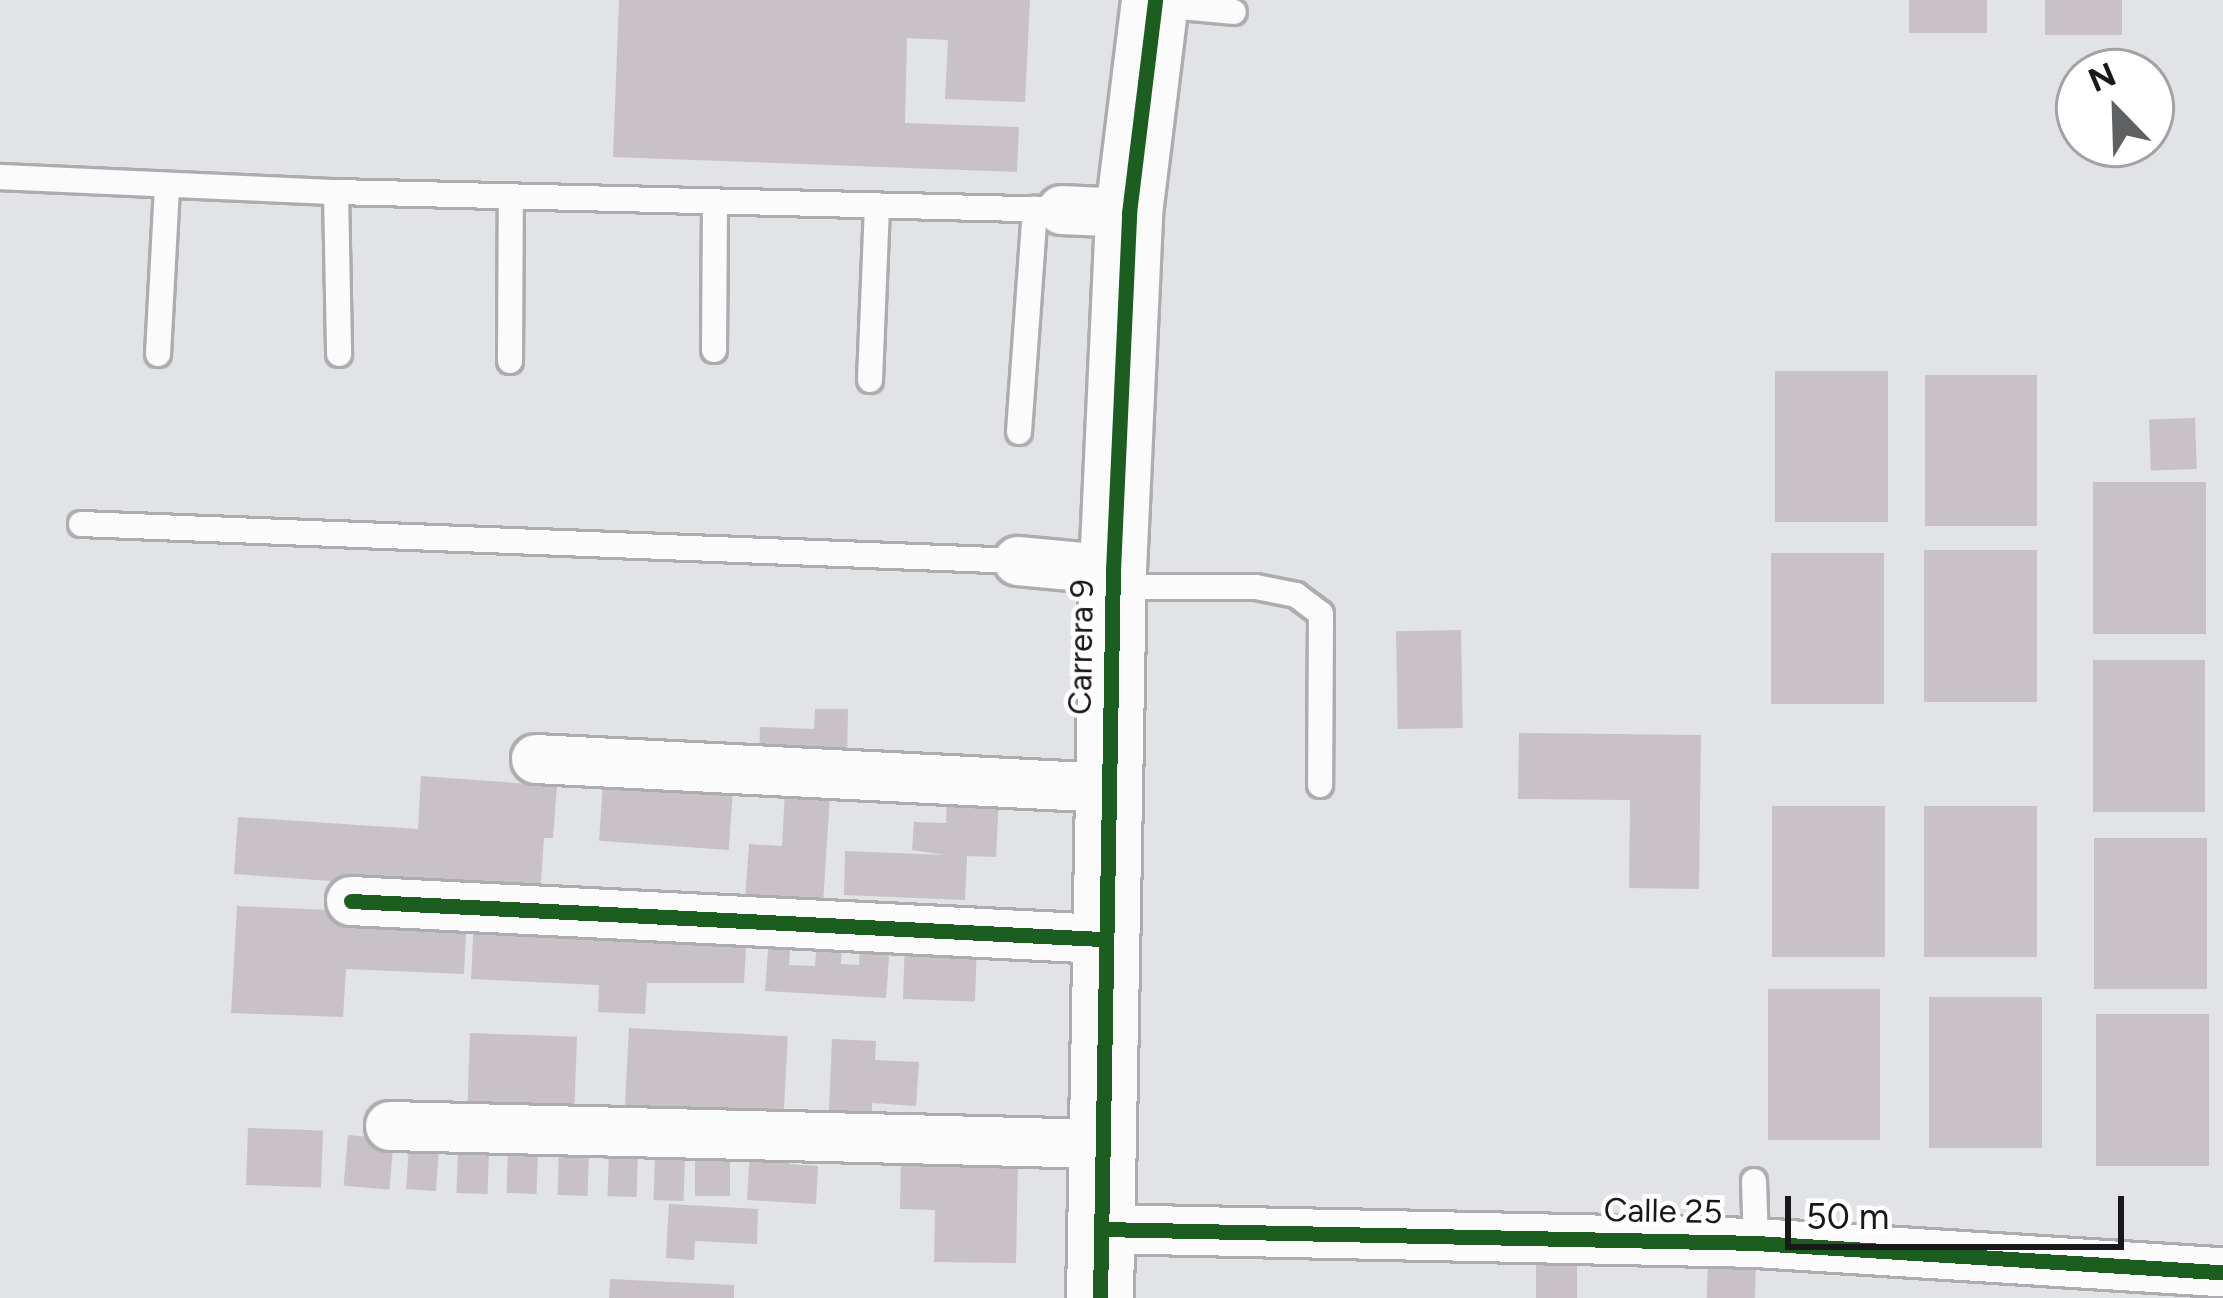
<!DOCTYPE html>
<html>
<head>
<meta charset="utf-8">
<style>
	body { margin:0 }
	#map { position:relative; width:2223px; height:1298px; overflow:hidden; background:#e2e3e6; font-family:Figtree,sans-serif }
	div>[style] { position:absolute }
	.building>* { inset:0; background:#c8c1c7; transform-origin:0 0 }
	.roads { filter:drop-shadow(3px 0 #adadaf) drop-shadow(-3px 0 #adadaf) drop-shadow(0 3px #adadaf) drop-shadow(0 -3px #adadaf) }
	.service>* { height:24px; margin:-12px; padding:0 12px; transform-origin:12px; border-radius:12px; background:#fbfbfb }
	.minor>* { height:48px; margin:-24px; padding:0 24px; transform-origin:24px; border-radius:24px; background:#fbfbfb }
	.secondary>* { height:66px; margin:-33px; padding:0 33px; transform-origin:33px; border-radius:33px; background:#fbfbfb }
	.cycleway>* { height:15px; margin:-7.5px; padding:0 7.5px; transform-origin:7.5px; border-radius:7.5px; background:#1b5e20 }
	span { translate:-50% -50%; white-space:nowrap; text-align:center; line-height:1.15; -webkit-text-stroke:9px #fff; paint-order:stroke }
	.street-label { font-size:33px; color:#19191b }
	.north { position:absolute; left:2055px; top:48px; width:120px; height:120px; box-sizing:border-box; background:#fff; border:3px solid #a3a3a4; border-radius:50%; rotate:337deg; font-size:33px; font-weight:700; line-height:48px; text-align:center; color:#19191b }
	.north::after { content:''; display:block; margin:auto; width:42px; height:54px; background:#5f6062; clip-path:polygon(50% 0,100% 100%,50% 72%,0 100%) }
	.scale { position:absolute; left:1785px; top:1196px; width:339px; height:54px; box-sizing:border-box; border:6px solid #19191b; border-top:0; padding-left:15px; font-size:36px; line-height:42px; white-space:nowrap; color:#19191b; -webkit-text-stroke:9px #fff; paint-order:stroke }
</style>
</head>
<body>
<div id="map">
	<div class="building">
		<div style="clip-path:polygon(619px 0,1030px 0,1025px 102px,945px 99px,948px 40px,907px 38px,905px 123px,1019px 127px,1017px 172px,613px 157px)"></div>
		<div style="left:1909px;top:0;width:78px;height:33px"></div>
		<div style="left:2045px;top:0;width:77px;height:35px"></div>
		<div style="left:1775px;top:371px;width:113px;height:151px"></div>
		<div style="left:1925px;top:375px;width:112px;height:151px"></div>
		<div style="left:2195px;top:418px;width:51px;height:46px;rotate:88deg"></div>
		<div style="left:2206px;top:482px;width:152px;height:113px;rotate:90deg"></div>
		<div style="left:1924px;top:550px;width:113px;height:152px"></div>
		<div style="left:1771px;top:553px;width:113px;height:151px"></div>
		<div style="left:1461px;top:630px;width:98px;height:65px;rotate:89deg"></div>
		<div style="left:2205px;top:660px;width:152px;height:112px;rotate:90deg"></div>
		<div style="clip-path:polygon(815px 709px,848px 709px,847px 764px,759px 761px,760px 727px,814px 729px)"></div>
		<div style="clip-path:polygon(1519px 733px,1701px 735px,1699px 889px,1629px 888px,1630px 800px,1518px 799px)"></div>
		<div style="clip-path:polygon(421px 776px,557px 786px,553px 838px,544px 838px,540px 896px,234px 874px,238px 817px,418px 829px)"></div>
		<div style="left:603px;top:784px;width:130px;height:57px;rotate:4deg"></div>
		<div style="clip-path:polygon(785px 791px,830px 794px,823px 904px,745px 900px,749px 844px,782px 846px)"></div>
		<div style="clip-path:polygon(947px 796px,999px 798px,996px 857px,967px 856px,965px 900px,844px 895px,845px 851px,945px 855px,912px 850px,914px 822px,946px 823px)"></div>
		<div style="left:1885px;top:806px;width:151px;height:113px;rotate:90deg"></div>
		<div style="left:2037px;top:806px;width:151px;height:113px;rotate:90deg"></div>
		<div style="left:2094px;top:838px;width:113px;height:151px"></div>
		<div style="clip-path:polygon(237px 906px,467px 916px,464px 974px,346px 969px,343px 1017px,231px 1013px)"></div>
		<div style="clip-path:polygon(474px 919px,747px 932px,744px 983px,647px 983px,645px 1014px,598px 1012px,599px 985px,471px 979px)"></div>
		<div style="clip-path:polygon(769px 935px,791px 936px,789px 965px,815px 966px,817px 938px,842px 940px,841px 964px,859px 965px,860px 942px,890px 944px,886px 998px,765px 991px)"></div>
		<div style="left:905px;top:941px;width:72px;height:58px;rotate:2deg"></div>
		<div style="left:1880px;top:989px;width:151px;height:112px;rotate:90deg"></div>
		<div style="left:2042px;top:997px;width:151px;height:113px;rotate:90deg"></div>
		<div style="left:2209px;top:1014px;width:152px;height:113px;rotate:90deg"></div>
		<div style="left:629px;top:1028px;width:159px;height:81px;rotate:3deg"></div>
		<div style="left:470px;top:1033px;width:107px;height:71px;rotate:2deg"></div>
		<div style="clip-path:polygon(832px 1039px,876px 1041px,875px 1060px,919px 1062px,916px 1106px,872px 1103px,872px 1113px,829px 1110px)"></div>
		<div style="left:248px;top:1128px;width:75px;height:57px;rotate:2deg"></div>
		<div style="left:348px;top:1135px;width:46px;height:51px;rotate:5deg"></div>
		<div style="left:409px;top:1146px;width:30px;height:43px;rotate:4deg"></div>
		<div style="left:695px;top:1149px;width:35px;height:47px"></div>
		<div style="left:458px;top:1150px;width:31px;height:43px;rotate:2deg"></div>
		<div style="left:508px;top:1150px;width:30px;height:43px;rotate:2deg"></div>
		<div style="clip-path:polygon(750px 1151px,789px 1153px,789px 1164px,818px 1166px,816px 1204px,747px 1200px)"></div>
		<div style="left:559px;top:1152px;width:30px;height:43px;rotate:2deg"></div>
		<div style="left:609px;top:1153px;width:29px;height:43px;rotate:2deg"></div>
		<div style="left:655px;top:1157px;width:30px;height:43px;rotate:2deg"></div>
		<div style="clip-path:polygon(901px 1157px,1018px 1158px,1016px 1263px,934px 1262px,935px 1210px,900px 1209px)"></div>
		<div style="clip-path:polygon(669px 1204px,758px 1209px,757px 1244px,695px 1241px,694px 1260px,666px 1258px)"></div>
		<div style="left:1536px;top:1261px;width:41px;height:37px"></div>
		<div style="left:1708px;top:1262px;width:48px;height:36px;rotate:2deg"></div>
		<div style="clip-path:polygon(610px 1279px,734px 1285px,734px 1298px,609px 1298px)"></div>
	</div>
	<div class="roads">
		<div class="service">
			<div style="left:1157px;top:5px;width:77px;rotate:5.2deg"></div>
			<div style="left:0;top:177px;width:336px;rotate:2.6deg"></div>
			<div style="left:336px;top:192px;width:726px;rotate:1.42deg"></div>
			<div style="left:336px;top:192px;width:162px;rotate:88.9deg"></div>
			<div style="left:714px;top:350px;width:148px;rotate:-89.6deg"></div>
			<div style="left:158px;top:354px;width:168px;rotate:-86.9deg"></div>
			<div style="left:510px;top:361px;width:164px;rotate:-89.7deg"></div>
			<div style="left:870px;top:380px;width:174px;rotate:-87.7deg"></div>
			<div style="left:1019px;top:432px;width:224px;rotate:-85.9deg"></div>
			<div style="left:81px;top:524px;width:938px;rotate:2.26deg"></div>
			<div style="left:1117px;top:587px;width:139px"></div>
			<div style="left:1256px;top:587px;width:41px;rotate:11.3deg"></div>
			<div style="left:1296px;top:595px;width:31px;rotate:37deg"></div>
			<div style="left:1321px;top:614px;width:171px;rotate:90.3deg"></div>
			<div style="left:1754px;top:1181px;width:62px;rotate:88.2deg"></div>
		</div>
		<div class="minor">
			<div style="left:1062px;top:210px;width:67px;rotate:2.6deg"></div>
			<div style="left:1018px;top:561px;width:95px;rotate:5.4deg"></div>
			<div style="left:536px;top:759px;width:572px;rotate:2.91deg"></div>
			<div style="left:351px;top:901px;width:752px;rotate:2.9deg"></div>
			<div style="left:390px;top:1126px;width:709px;rotate:1.45deg"></div>
			<div style="left:1101px;top:1229px;width:655px;rotate:1.22deg"></div>
			<div style="left:1756px;top:1243px;width:468px;rotate:3.6deg"></div>
		</div>
		<div class="secondary">
			<div style="left:1100px;top:1298px;width:728px;rotate:-88.98deg"></div>
			<div style="left:1113px;top:570px;width:357px;rotate:-87.4deg"></div>
			<div style="left:1129px;top:213px;width:215px;rotate:-83deg"></div>
		</div>
	</div>
	<div class="cycleway">
		<div style="left:351px;top:901px;width:752px;rotate:2.9deg"></div>
		<div style="left:1101px;top:1229px;width:655px;rotate:1.22deg"></div>
		<div style="left:1756px;top:1243px;width:468px;rotate:3.6deg"></div>
		<div style="left:1100px;top:1298px;width:728px;rotate:-88.98deg"></div>
		<div style="left:1113px;top:570px;width:357px;rotate:-87.4deg"></div>
		<div style="left:1129px;top:213px;width:215px;rotate:-83deg"></div>
	</div>
	<div class="street-label">
		<span style="left:1081px;top:647px;rotate:-89deg">Carrera 9</span>
		<span style="left:1663px;top:1211px;rotate:1deg">Calle 25</span>
	</div>
	<div class="north">N</div>
	<div class="scale">50 m</div>
</div>
</body>
</html>
